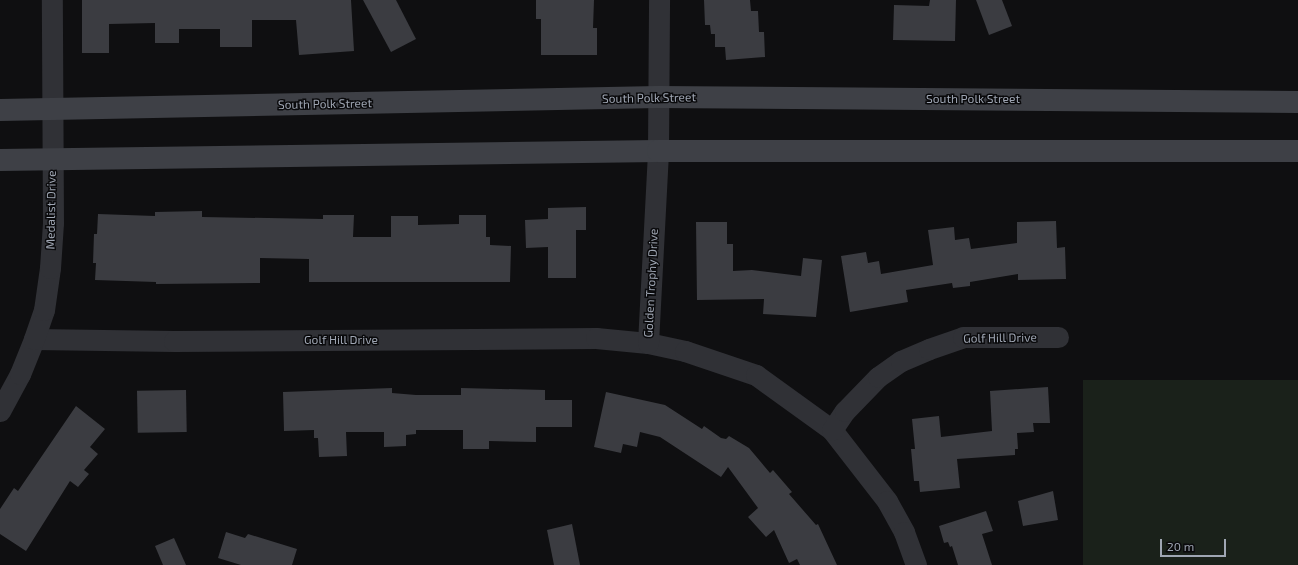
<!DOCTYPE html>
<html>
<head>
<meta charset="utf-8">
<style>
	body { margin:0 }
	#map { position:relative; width:1298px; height:565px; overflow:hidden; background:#0f0f11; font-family:"Exo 2",sans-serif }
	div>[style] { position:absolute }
	.green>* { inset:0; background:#1a211a; transform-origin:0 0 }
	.building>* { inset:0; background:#3b3c41; transform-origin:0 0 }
	.street>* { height:21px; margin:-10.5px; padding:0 10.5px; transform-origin:10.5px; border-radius:10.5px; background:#303136 }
	.secondary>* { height:22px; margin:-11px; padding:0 11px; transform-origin:11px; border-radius:11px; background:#3e4046 }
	span { translate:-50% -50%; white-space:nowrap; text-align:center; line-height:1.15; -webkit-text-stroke:3px #0a0a0c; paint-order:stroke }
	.street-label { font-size:12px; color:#9fa6b3 }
	.scale { position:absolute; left:1160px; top:539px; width:66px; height:18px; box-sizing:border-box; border:2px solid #9fa6b3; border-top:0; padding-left:5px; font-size:12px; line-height:14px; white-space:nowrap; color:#9fa6b3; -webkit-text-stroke:3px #0a0a0c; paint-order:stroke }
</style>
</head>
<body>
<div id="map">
	<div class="green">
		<div style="left:1298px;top:380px;width:185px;height:215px;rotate:90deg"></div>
	</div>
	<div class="building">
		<div style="clip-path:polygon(82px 0,351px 0,354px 51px,299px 55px,296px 20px,252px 20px,252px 47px,220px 47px,220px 29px,179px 29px,179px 43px,155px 43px,155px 23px,109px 24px,109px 53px,82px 53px)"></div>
		<div style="clip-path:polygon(363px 0,396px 0,416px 39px,391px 52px)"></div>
		<div style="clip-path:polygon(536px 0,594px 0,593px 28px,597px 28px,597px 55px,541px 55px,541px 19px,536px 19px)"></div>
		<div style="clip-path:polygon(704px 0,750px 0,751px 11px,758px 11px,759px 32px,764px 32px,765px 57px,726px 60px,725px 47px,715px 47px,715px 34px,711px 34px,710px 25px,705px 25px)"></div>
		<div style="clip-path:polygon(930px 0,956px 0,955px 41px,893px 40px,894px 5px,929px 6px)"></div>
		<div style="clip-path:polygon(976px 0,1002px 0,1012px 26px,989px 35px)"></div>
		<div style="clip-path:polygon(586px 207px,586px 230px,576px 230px,576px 278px,548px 278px,548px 247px,526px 248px,525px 220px,548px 219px,548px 208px)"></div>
		<div style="clip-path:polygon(202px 211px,202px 217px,323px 219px,323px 215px,354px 215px,353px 237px,391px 237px,391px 216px,418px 216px,418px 225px,459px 224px,459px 215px,486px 215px,486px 237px,490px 237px,490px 245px,511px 246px,510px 282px,309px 282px,309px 259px,260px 258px,260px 283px,156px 284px,156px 282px,95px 280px,96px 263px,93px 263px,94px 234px,97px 234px,98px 214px,155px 216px,155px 212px)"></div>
		<div style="clip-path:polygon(1056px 221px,1057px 248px,1065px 247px,1066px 279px,1018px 280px,1018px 274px,970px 282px,970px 286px,953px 288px,952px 283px,906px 290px,908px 302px,850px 312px,841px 256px,866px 252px,868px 263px,879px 261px,881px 274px,933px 265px,928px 230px,954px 227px,955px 240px,969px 238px,971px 249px,1017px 243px,1017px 222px)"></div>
		<div style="clip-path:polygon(696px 222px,727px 222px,727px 244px,733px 244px,733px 271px,752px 270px,801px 276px,803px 258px,822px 260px,816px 317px,763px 314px,764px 299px,697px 300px)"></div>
		<div style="clip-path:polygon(1048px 387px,1050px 423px,1033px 423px,1034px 432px,1017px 433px,1018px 449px,1015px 449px,1015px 455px,957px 459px,960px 488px,920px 492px,919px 481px,914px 481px,911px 449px,915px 449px,912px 419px,939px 416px,941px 437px,992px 431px,990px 391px)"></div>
		<div style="clip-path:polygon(392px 388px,392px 393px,416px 395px,461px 395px,461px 388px,545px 390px,545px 400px,572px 400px,572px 427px,536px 427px,536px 442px,489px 441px,489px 449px,463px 449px,463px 430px,416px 430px,416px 434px,406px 435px,406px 446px,384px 447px,384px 432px,346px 432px,347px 456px,319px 457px,318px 438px,314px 438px,314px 430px,284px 431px,283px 392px)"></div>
		<div style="left:186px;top:390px;width:42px;height:49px;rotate:89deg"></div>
		<div style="clip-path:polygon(606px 392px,665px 405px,702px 429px,704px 426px,721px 438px,726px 439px,729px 436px,749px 448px,770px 473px,773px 470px,792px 492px,789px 494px,816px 525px,818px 524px,837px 565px,800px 565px,797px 559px,789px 563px,774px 530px,766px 537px,748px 517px,758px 508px,728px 467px,721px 477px,660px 437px,640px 432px,637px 447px,623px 444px,621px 453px,594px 447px)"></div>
		<div style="clip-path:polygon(76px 406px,105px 429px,90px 447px,98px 454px,84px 470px,89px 474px,78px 487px,70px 481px,26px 551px,0 534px,0 509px,14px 488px,18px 491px)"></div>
		<div style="clip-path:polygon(1053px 491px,1058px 520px,1023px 526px,1018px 501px)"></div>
		<div style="clip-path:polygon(986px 511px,993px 531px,982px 534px,992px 565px,958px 565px,952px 546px,950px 547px,948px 542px,944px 543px,939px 526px)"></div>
		<div style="clip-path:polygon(572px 524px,580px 565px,554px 565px,547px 530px)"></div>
		<div style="clip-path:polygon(226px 532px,245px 538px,248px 534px,297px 549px,292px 565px,241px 565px,218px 558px)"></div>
		<div style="clip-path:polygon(174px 538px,186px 565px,163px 565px,155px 546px)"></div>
	</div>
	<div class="street">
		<div style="left:34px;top:339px;width:140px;rotate:0.8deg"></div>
		<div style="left:174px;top:341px;width:422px;rotate:-0.4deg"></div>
		<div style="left:596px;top:338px;width:52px;rotate:5.5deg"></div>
		<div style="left:648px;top:343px;width:38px;rotate:12deg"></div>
		<div style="left:685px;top:351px;width:75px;rotate:18.7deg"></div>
		<div style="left:756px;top:375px;width:94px;rotate:35.9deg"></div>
		<div style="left:832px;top:430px;width:90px;rotate:52.2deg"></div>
		<div style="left:887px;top:501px;width:35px;rotate:61deg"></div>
		<div style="left:904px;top:532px;width:35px;rotate:70deg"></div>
		<div style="left:648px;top:343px;width:192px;rotate:-87deg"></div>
		<div style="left:658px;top:151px;width:151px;rotate:-89.6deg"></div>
		<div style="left:0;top:411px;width:42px;rotate:-61.6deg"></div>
		<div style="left:20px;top:374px;width:38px;rotate:-68deg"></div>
		<div style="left:34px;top:339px;width:31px;rotate:-71deg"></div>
		<div style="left:44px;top:310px;width:42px;rotate:-81.9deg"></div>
		<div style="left:50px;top:268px;width:45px;rotate:-86.2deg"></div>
		<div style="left:53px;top:223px;width:223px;rotate:-90.3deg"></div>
		<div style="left:832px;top:430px;width:23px;rotate:-56deg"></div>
		<div style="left:845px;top:411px;width:47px;rotate:-45.9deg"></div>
		<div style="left:878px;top:377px;width:28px;rotate:-35deg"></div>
		<div style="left:901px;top:361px;width:30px;rotate:-23deg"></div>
		<div style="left:929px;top:349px;width:36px;rotate:-19deg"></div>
		<div style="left:963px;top:337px;width:95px"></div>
	</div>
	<div class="secondary">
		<div style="left:0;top:110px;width:658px;rotate:-1.13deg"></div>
		<div style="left:658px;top:97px;width:640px;rotate:0.45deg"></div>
		<div style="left:0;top:160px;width:658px;rotate:-0.78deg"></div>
		<div style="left:658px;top:151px;width:640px"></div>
	</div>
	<div class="street-label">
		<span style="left:649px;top:98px;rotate:-1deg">South Polk Street</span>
		<span style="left:973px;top:99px">South Polk Street</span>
		<span style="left:325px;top:104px;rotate:-1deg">South Polk Street</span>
		<span style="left:51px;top:210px;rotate:-89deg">Medalist Drive</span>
		<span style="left:651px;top:283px;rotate:-87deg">Golden Trophy Drive</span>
		<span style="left:1000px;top:338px;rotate:-1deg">Golf Hill Drive</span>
		<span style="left:341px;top:340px">Golf Hill Drive</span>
	</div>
	<div class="scale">20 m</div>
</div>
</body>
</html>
